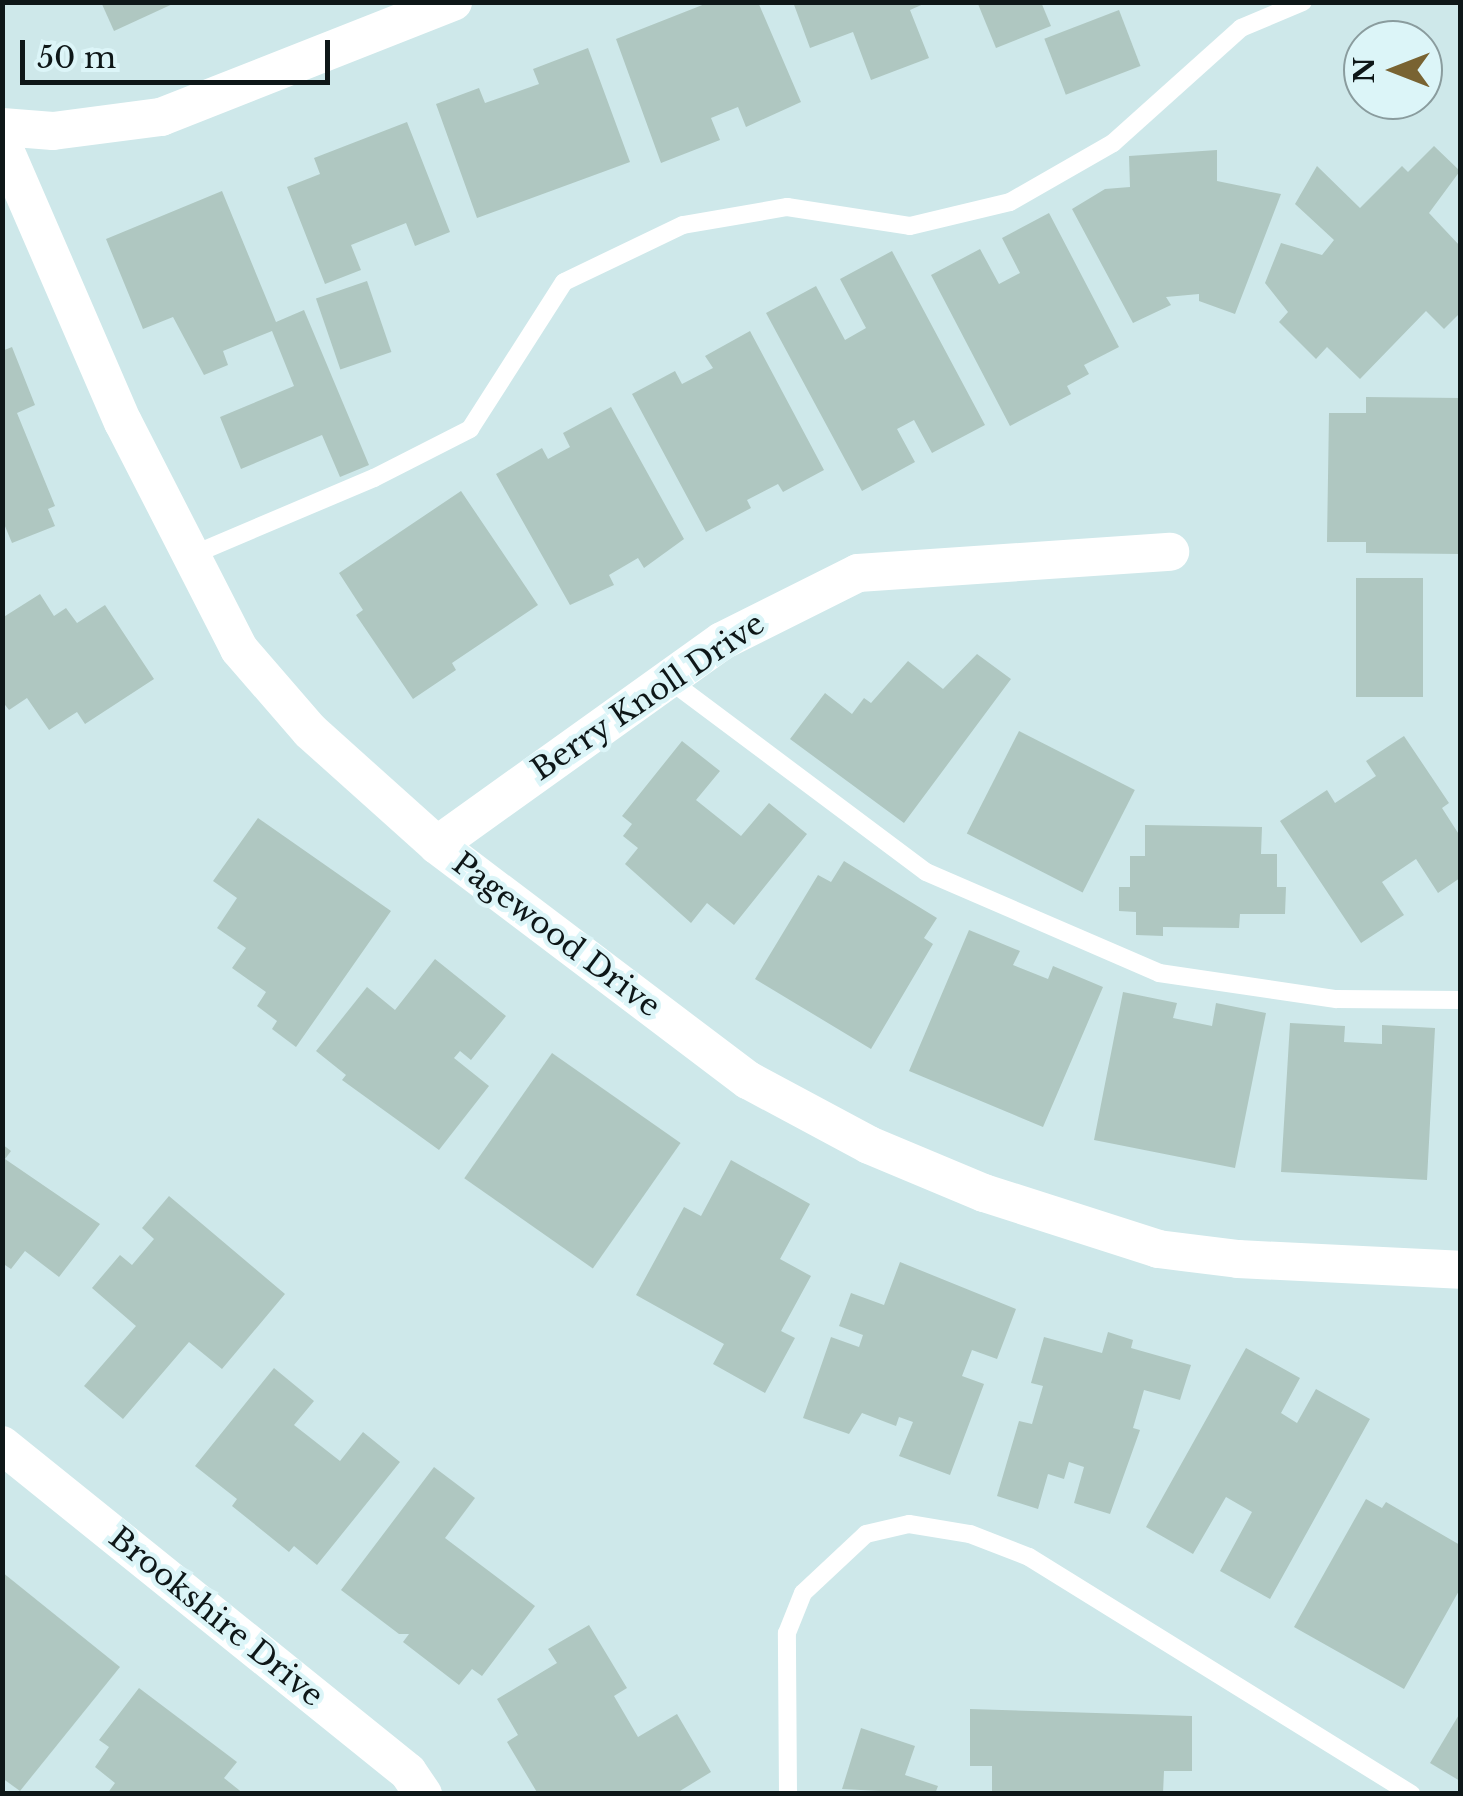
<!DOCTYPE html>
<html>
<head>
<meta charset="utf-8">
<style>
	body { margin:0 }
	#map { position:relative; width:1463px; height:1796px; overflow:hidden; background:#cee8ea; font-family:"Libre Baskerville",serif }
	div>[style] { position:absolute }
	.building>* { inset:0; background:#afc7c1; transform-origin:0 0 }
	.service>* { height:18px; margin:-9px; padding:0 9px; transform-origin:9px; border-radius:9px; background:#fff }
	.minor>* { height:38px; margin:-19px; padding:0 19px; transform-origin:19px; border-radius:19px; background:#fff }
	span { translate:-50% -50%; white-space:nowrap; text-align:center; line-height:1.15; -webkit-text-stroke:9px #dcf5f8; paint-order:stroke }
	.street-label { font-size:30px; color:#0e1718 }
	.frame { position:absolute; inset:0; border:5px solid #0e1718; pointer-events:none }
	.north { position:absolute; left:1343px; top:20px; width:100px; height:100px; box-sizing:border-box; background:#dcf5f8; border:2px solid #8a9c9e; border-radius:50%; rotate:270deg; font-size:28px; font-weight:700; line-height:40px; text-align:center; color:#0e1718 }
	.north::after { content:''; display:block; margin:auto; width:35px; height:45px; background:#796332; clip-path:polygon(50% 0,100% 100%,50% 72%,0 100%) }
	.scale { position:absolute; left:20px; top:40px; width:310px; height:45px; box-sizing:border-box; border:5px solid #0e1718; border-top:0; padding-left:12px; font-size:30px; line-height:35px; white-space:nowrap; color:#0e1718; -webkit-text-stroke:8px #dcf5f8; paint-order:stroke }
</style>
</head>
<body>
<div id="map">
	<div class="building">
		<div style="clip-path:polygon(101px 2px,177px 2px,114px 31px)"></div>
		<div style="clip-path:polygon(710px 2px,758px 2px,801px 102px,746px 127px,738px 107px,711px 118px,720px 140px,661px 163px,616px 39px)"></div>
		<div style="clip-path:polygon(793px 2px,928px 2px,910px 10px,929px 58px,871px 80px,853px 32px,810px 48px)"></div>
		<div style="clip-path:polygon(1041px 2px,1051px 26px,996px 48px,978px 4px)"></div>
		<div style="left:1119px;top:10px;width:60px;height:80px;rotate:69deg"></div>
		<div style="clip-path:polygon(588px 48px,630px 162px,477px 218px,436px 104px,479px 88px,485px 103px,539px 84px,533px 69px)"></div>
		<div style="clip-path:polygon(407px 122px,450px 232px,415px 246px,406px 223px,351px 245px,361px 270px,325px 284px,287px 187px,320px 174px,314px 158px)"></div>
		<div style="clip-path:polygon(1434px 146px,1460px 171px,1429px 213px,1460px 246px,1460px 313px,1444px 329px,1426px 311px,1360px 379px,1327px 347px,1316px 359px,1279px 322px,1288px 312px,1265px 283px,1281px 243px,1322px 255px,1334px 240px,1295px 204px,1317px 166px,1360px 208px,1402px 166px,1408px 172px)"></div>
		<div style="clip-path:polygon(1217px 150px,1217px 181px,1281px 194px,1235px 314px,1199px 301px,1199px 294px,1166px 297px,1171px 305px,1133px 323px,1072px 209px,1105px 189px,1130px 187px,1129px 156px)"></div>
		<div style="clip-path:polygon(222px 191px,276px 322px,304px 310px,369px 465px,340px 477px,322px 435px,241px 469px,220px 417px,294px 386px,272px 331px,223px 351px,228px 365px,204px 375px,173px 317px,143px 329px,106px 239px)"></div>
		<div style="clip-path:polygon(1049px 213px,1119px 347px,1084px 365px,1089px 374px,1067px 386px,1071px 394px,1010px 426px,931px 275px,980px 249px,999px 284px,1020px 273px,1002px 238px)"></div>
		<div style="clip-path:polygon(892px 251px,985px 425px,932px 453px,914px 420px,897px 429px,915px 462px,862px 491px,766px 313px,816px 286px,845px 340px,866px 328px,840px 279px)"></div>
		<div style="left:367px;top:281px;width:75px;height:54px;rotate:71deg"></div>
		<div style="clip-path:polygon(750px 331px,824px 470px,783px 492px,778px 484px,747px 500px,751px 508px,706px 532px,632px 394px,675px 371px,682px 384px,713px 368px,705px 356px)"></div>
		<div style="clip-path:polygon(12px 347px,35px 405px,17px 413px,55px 506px,48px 509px,55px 526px,12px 543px,2px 519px,2px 351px)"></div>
		<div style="clip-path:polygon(1366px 397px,1460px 398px,1460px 554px,1366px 553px,1366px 542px,1327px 542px,1329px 413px,1366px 413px)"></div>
		<div style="clip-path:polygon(611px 407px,684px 539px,644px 568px,638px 558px,609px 575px,614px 585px,570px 605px,496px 474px,542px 448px,548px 459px,570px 447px,563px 433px)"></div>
		<div style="clip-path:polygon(461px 491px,538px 605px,452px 663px,456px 670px,413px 699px,356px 615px,363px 610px,339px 573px)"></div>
		<div style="left:1356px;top:578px;width:67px;height:119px"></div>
		<div style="clip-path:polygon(40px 594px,54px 616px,66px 608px,77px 623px,105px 605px,154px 679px,85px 724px,77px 712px,49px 730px,27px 698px,9px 710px,2px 701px,2px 618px)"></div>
		<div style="clip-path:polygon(977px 654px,1011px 679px,904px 823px,790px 739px,825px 693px,852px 714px,864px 698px,871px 703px,908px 661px,943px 689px)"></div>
		<div style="left:1019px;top:731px;width:130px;height:115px;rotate:27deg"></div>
		<div style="clip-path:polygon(1404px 736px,1449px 803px,1442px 808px,1460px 836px,1460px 878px,1438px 893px,1416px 859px,1382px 882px,1404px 915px,1361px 943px,1280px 821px,1327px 790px,1335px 803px,1376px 776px,1366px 761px)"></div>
		<div style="clip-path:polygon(682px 741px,720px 771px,696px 800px,741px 836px,769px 803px,807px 834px,734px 925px,707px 903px,691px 923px,625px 864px,638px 848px,623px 836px,632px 824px,622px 816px)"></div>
		<div style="clip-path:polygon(258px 818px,391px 911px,296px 1047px,272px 1029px,277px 1021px,257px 1006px,266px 992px,232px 968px,246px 948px,217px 928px,237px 898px,213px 881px)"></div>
		<div style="clip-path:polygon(1145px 825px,1262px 827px,1261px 854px,1277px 854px,1277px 887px,1286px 887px,1285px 914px,1240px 914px,1239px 928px,1163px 927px,1163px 936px,1136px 935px,1136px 912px,1119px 911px,1119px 887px,1130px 887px,1130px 856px,1145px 856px)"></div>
		<div style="clip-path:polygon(844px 861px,937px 918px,924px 938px,933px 944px,871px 1049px,755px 979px,818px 875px,831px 882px)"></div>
		<div style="clip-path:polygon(969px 930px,1020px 951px,1013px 965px,1048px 979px,1053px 966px,1103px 987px,1043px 1127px,909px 1071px)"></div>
		<div style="clip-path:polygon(435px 959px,506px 1016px,471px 1060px,460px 1051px,454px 1058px,489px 1086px,439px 1150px,342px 1080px,346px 1075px,316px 1051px,367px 987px,395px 1010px)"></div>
		<div style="clip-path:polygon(1123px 992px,1177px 1003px,1173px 1018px,1212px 1026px,1216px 1003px,1266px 1013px,1235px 1168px,1094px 1140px)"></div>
		<div style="clip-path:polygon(1290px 1023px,1345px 1026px,1344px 1042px,1382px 1044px,1382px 1025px,1435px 1028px,1427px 1180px,1281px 1172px)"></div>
		<div style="left:552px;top:1053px;width:157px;height:153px;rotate:35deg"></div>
		<div style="clip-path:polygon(2px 1144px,11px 1151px,5px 1159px,100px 1224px,59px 1277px,25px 1251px,11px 1269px,2px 1263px)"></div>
		<div style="clip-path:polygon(731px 1160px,810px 1204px,780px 1259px,811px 1276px,781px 1331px,795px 1338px,765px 1393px,713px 1364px,724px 1344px,636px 1295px,684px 1207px,701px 1216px)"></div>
		<div style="clip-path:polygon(169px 1196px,285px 1294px,222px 1369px,189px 1342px,123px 1419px,84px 1386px,136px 1326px,92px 1288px,120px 1255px,132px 1265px,154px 1239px,142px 1228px)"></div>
		<div style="clip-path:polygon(900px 1262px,1016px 1309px,997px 1359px,972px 1350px,962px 1376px,984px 1384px,950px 1475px,899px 1456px,913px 1422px,899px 1417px,896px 1426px,862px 1413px,849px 1434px,803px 1418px,831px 1337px,859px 1347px,863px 1335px,839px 1326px,851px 1293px,884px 1305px)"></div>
		<div style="clip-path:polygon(1108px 1332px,1133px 1340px,1131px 1348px,1191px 1365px,1180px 1400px,1144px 1390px,1133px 1428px,1140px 1430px,1110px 1514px,1074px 1503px,1084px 1467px,1069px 1462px,1064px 1479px,1048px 1474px,1038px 1509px,997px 1496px,1019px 1421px,1032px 1424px,1043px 1386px,1031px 1383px,1044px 1337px,1102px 1353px)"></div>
		<div style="clip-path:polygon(1246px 1348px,1300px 1378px,1281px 1413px,1297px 1423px,1316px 1389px,1370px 1419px,1270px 1599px,1220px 1571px,1252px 1512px,1226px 1497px,1193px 1554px,1146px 1527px)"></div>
		<div style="clip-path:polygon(274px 1368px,314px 1401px,294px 1425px,340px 1461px,363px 1432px,400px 1462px,317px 1565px,294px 1546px,289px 1552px,232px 1506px,237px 1499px,195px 1466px)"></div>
		<div style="clip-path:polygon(434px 1467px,475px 1498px,445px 1538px,535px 1606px,482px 1676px,472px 1669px,459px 1685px,403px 1642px,409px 1634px,399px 1634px,341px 1590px)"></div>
		<div style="clip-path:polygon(1366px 1499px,1382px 1508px,1386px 1502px,1460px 1545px,1460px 1589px,1404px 1689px,1294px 1627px)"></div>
		<div style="clip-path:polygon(2px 1572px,120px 1667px,20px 1791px,2px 1778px)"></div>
		<div style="clip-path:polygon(589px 1625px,627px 1688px,614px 1696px,638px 1737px,677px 1714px,711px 1772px,675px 1794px,538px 1794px,507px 1742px,518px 1735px,497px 1699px,557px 1663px,548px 1649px)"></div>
		<div style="clip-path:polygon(139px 1688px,237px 1762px,224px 1778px,244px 1794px,107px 1794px,115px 1783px,95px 1767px,109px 1747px,99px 1740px)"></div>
		<div style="clip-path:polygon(970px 1709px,1192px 1716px,1192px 1771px,1164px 1771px,1163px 1794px,992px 1794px,992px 1766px,970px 1766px)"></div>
		<div style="clip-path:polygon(1460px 1713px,1460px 1781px,1430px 1763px)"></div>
		<div style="clip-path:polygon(861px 1728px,915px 1746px,905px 1775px,938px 1786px,935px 1794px,842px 1789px)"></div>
	</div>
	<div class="service">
		<div style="left:190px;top:556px;width:200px;rotate:-23deg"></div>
		<div style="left:374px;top:478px;width:108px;rotate:-27deg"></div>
		<div style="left:470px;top:429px;width:174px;rotate:-57.4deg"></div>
		<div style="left:564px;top:282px;width:132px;rotate:-25.6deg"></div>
		<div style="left:683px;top:225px;width:106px;rotate:-9.8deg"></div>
		<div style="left:787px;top:207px;width:124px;rotate:8.8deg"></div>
		<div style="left:910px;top:226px;width:103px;rotate:-13.5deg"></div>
		<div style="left:1010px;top:202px;width:119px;rotate:-29.8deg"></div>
		<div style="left:1113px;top:143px;width:172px;rotate:-41.9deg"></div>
		<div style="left:1241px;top:28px;width:67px;rotate:-22.8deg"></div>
		<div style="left:668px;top:679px;width:322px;rotate:36.8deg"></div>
		<div style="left:926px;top:872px;width:254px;rotate:23.4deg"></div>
		<div style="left:1159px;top:973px;width:179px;rotate:8.4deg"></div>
		<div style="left:1336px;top:999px;width:124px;rotate:0.5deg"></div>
		<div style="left:788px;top:1794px;width:161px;rotate:-90.4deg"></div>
		<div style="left:787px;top:1633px;width:43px;rotate:-68.2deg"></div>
		<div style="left:803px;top:1593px;width:86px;rotate:-43.1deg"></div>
		<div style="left:866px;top:1534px;width:44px;rotate:-13.1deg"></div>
		<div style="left:909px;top:1524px;width:62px;rotate:9.3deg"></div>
		<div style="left:970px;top:1534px;width:63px;rotate:21.3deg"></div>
		<div style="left:1029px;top:1557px;width:450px;rotate:31.8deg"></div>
	</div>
	<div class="minor">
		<div style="left:2px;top:127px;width:51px;rotate:4.5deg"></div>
		<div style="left:53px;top:131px;width:109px;rotate:-7.4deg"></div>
		<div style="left:161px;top:117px;width:314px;rotate:-21.5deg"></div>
		<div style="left:2px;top:143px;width:304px;rotate:66.6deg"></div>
		<div style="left:123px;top:422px;width:255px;rotate:62.9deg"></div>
		<div style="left:239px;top:649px;width:108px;rotate:49.1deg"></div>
		<div style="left:310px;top:731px;width:171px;rotate:41.9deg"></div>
		<div style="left:437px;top:845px;width:390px;rotate:37.1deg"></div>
		<div style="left:748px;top:1080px;width:137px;rotate:28.2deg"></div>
		<div style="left:869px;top:1145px;width:125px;rotate:22.7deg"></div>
		<div style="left:984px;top:1193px;width:183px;rotate:17.8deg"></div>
		<div style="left:1158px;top:1249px;width:81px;rotate:7.1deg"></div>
		<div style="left:1238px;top:1259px;width:222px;rotate:2.8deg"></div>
		<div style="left:437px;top:845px;width:350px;rotate:-35.6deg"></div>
		<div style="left:722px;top:641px;width:152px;rotate:-26.6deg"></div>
		<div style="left:858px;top:573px;width:313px;rotate:-3.9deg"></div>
		<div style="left:2px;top:1445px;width:521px;rotate:38.85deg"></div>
		<div style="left:408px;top:1772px;width:27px;rotate:56deg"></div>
	</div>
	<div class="street-label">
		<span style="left:648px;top:697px;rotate:-34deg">Berry Knoll Drive</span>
		<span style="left:556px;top:935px;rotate:37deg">Pagewood Drive</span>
		<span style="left:216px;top:1617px;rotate:39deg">Brookshire Drive</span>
	</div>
	<div class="frame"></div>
	<div class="north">N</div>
	<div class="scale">50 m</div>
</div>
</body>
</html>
